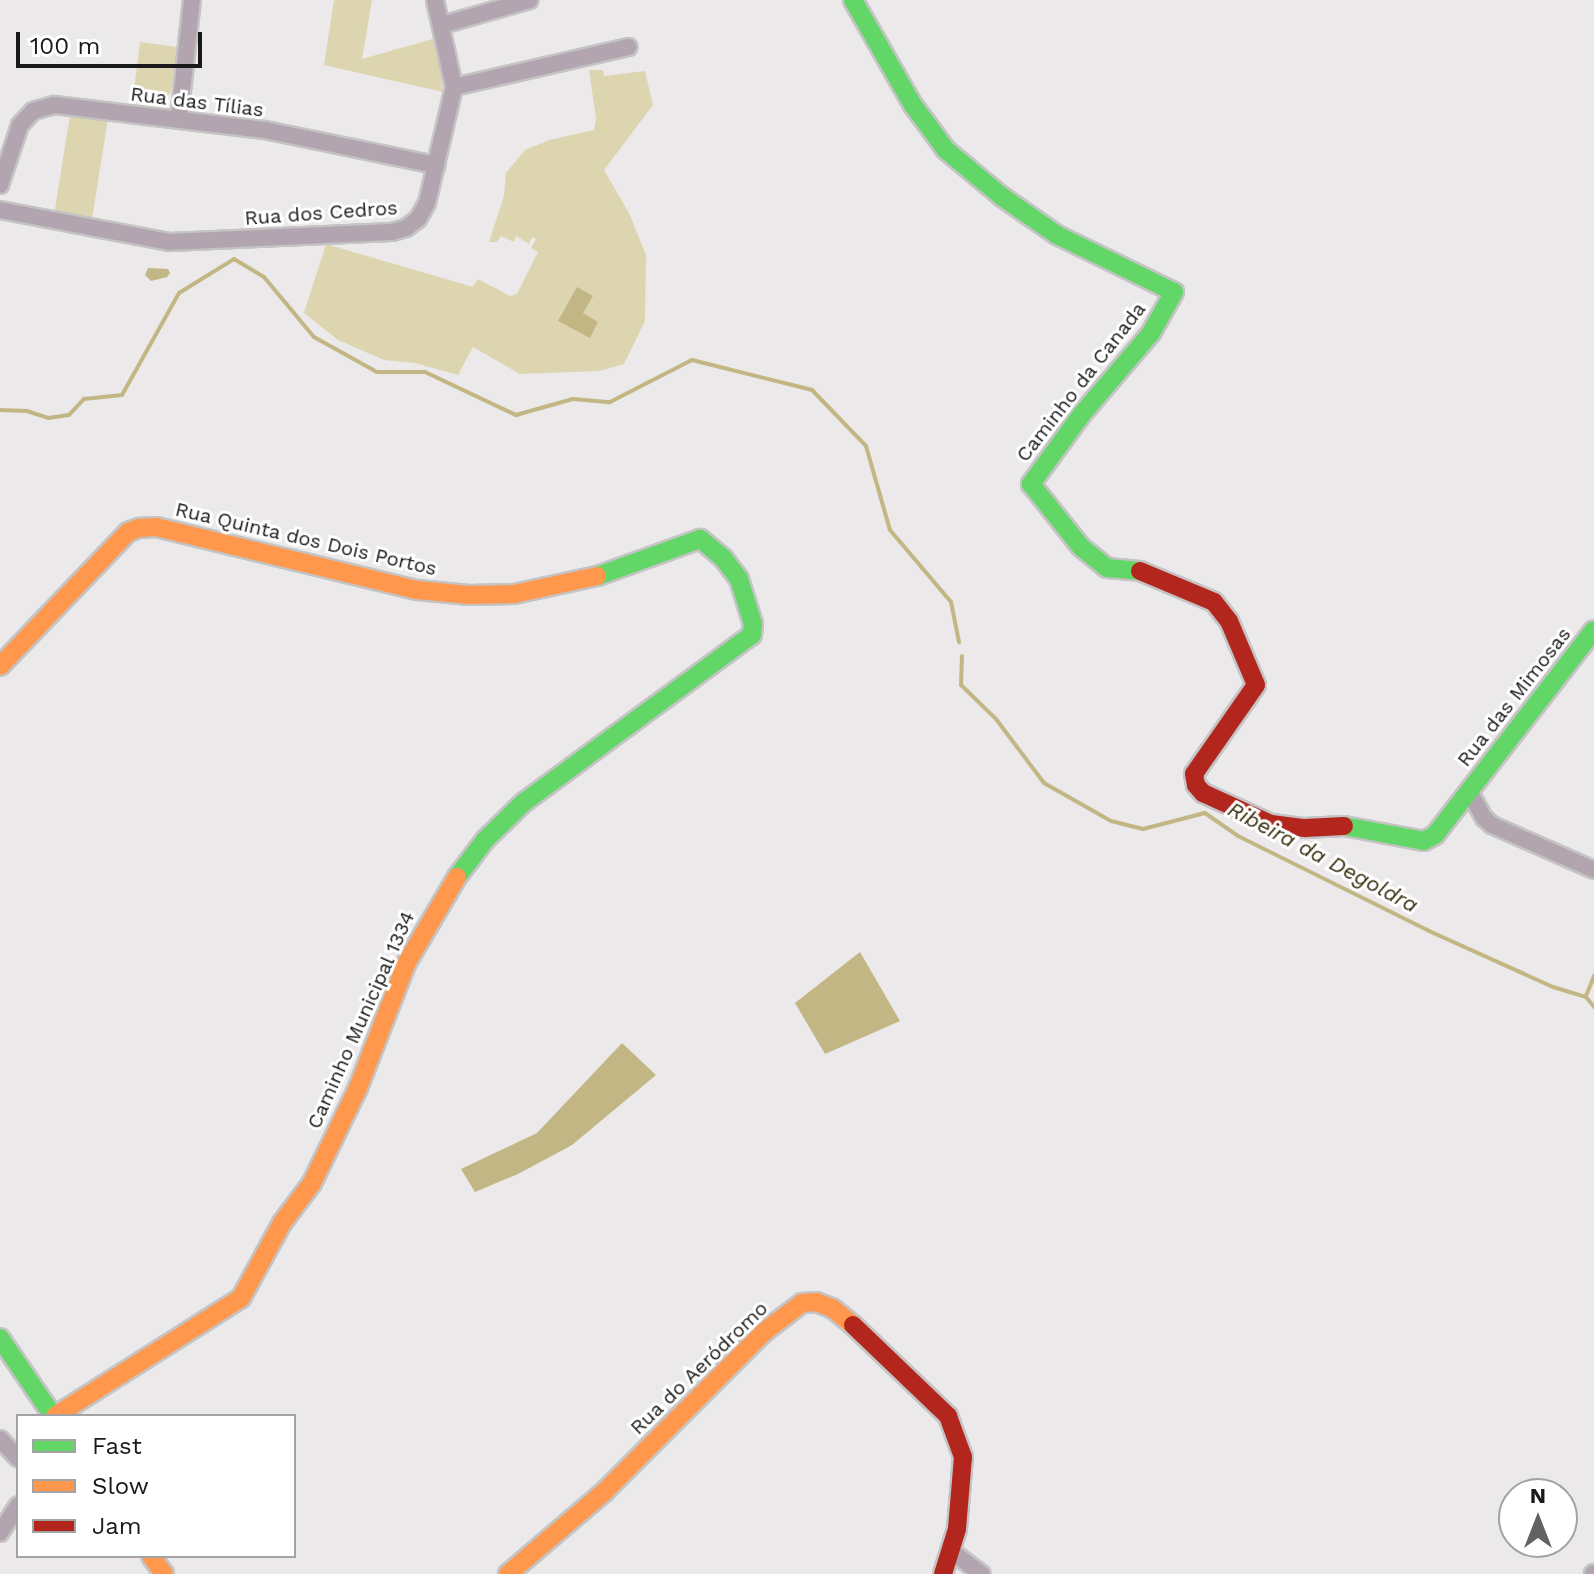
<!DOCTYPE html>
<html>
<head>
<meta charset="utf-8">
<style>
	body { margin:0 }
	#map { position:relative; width:1594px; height:1574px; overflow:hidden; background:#ebe9ea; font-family:"Work Sans",sans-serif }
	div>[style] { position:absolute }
	.green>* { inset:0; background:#ddd5b0; transform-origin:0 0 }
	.water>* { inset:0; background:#c2b784 }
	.stream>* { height:4px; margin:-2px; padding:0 2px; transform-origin:2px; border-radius:2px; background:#c2b784 }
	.roads { filter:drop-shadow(2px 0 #c5c4c5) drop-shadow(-2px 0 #c5c4c5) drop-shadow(0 2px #c5c4c5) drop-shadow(0 -2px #c5c4c5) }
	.street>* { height:16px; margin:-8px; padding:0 8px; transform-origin:8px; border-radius:8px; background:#b2a5af }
	.fast>* { height:18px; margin:-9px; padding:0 9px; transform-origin:9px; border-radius:9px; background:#63d668 }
	.slow>* { height:18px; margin:-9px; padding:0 9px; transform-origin:9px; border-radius:9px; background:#ff974d }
	.jam>* { height:18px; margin:-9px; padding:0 9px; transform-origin:9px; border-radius:9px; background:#b3261e }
	span { translate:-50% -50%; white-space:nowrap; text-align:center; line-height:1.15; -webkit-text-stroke:6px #fff; paint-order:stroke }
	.street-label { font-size:20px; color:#1a191a }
	.water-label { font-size:22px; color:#37300f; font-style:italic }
	.legend { position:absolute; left:16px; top:1414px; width:280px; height:144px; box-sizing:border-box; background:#fff; border:2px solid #a3a3a3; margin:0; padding:10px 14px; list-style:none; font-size:24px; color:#1a191a }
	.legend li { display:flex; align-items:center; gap:16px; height:40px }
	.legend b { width:40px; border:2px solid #a3a3a3 }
	.north { position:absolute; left:1498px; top:1478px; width:80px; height:80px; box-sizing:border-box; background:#fff; border:2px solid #a3a3a3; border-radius:50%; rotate:0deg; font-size:22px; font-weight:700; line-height:32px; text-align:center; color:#1a191a }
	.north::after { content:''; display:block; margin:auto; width:28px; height:36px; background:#636263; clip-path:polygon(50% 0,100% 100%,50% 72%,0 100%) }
	.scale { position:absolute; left:16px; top:32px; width:186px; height:36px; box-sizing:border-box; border:4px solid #1a191a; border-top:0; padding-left:10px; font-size:24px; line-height:28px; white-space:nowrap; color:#1a191a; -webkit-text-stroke:6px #fff; paint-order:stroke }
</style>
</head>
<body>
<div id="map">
	<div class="green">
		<div style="clip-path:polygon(334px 0,372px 0,362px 59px,436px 38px,443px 92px,324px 65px)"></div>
		<div style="clip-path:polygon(140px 42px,178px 47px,171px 92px,158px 107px,132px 106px)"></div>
		<div style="clip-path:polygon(589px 70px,603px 70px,604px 76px,645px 71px,653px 105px,604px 170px,629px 213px,646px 255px,645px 321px,624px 364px,599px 371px,520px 374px,473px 347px,458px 375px,415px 363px,384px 360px,338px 340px,304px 313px,326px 244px,473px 287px,478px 279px,510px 296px,517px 294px,538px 252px,531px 248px,536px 239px,532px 237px,529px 244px,516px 236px,514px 242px,501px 236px,497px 242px,489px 242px,504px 196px,506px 173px,525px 150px,549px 140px,594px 130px,596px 118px)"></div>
		<div style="left:70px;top:115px;width:38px;height:100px;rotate:9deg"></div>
	</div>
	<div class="water">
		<div style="clip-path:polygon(148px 268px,168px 269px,170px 273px,167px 277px,151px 281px,145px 275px)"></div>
		<div style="clip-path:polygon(577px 287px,593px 296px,583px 313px,598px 322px,590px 338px,558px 321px)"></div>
		<div style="clip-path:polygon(860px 952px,900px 1021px,825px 1054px,795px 1003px)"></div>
		<div style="clip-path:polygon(622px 1043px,656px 1075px,572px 1145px,518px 1174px,475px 1192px,461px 1169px,537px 1133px)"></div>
	</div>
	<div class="stream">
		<div style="left:0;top:410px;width:27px;rotate:2deg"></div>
		<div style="left:27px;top:411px;width:22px;rotate:18deg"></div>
		<div style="left:48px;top:418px;width:21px;rotate:-8deg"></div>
		<div style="left:69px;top:415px;width:22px;rotate:-47deg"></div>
		<div style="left:84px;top:399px;width:38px;rotate:-6deg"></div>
		<div style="left:122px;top:395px;width:117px;rotate:-60.8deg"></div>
		<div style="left:179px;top:293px;width:65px;rotate:-31.7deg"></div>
		<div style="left:234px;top:259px;width:35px;rotate:31deg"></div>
		<div style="left:264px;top:277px;width:78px;rotate:50.2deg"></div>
		<div style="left:314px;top:337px;width:72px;rotate:29.1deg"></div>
		<div style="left:377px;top:372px;width:48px"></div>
		<div style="left:425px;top:372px;width:101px;rotate:25.3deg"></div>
		<div style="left:516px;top:415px;width:59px;rotate:-15.7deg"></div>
		<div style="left:573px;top:399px;width:37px;rotate:5deg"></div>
		<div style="left:610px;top:402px;width:92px;rotate:-27.1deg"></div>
		<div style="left:692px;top:360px;width:124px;rotate:14deg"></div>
		<div style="left:812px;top:390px;width:78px;rotate:46deg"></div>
		<div style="left:866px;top:446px;width:87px;rotate:74.1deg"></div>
		<div style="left:890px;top:530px;width:94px;rotate:49.7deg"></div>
		<div style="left:951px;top:602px;width:41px;rotate:78.7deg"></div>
		<div style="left:962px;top:656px;width:29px;rotate:92deg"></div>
		<div style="left:961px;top:685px;width:49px;rotate:44.2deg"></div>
		<div style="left:996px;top:719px;width:80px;rotate:53.1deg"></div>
		<div style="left:1044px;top:783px;width:77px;rotate:29.6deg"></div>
		<div style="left:1111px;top:821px;width:33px;rotate:14deg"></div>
		<div style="left:1143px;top:829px;width:64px;rotate:-14.5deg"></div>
		<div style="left:1205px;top:813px;width:40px;rotate:34.9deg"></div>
		<div style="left:1238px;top:836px;width:213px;rotate:26.4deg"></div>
		<div style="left:1429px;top:931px;width:136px;rotate:24.3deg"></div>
		<div style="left:1553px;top:987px;width:34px;rotate:17deg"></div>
		<div style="left:1586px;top:997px;width:13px;rotate:51deg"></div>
		<div style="left:1586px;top:996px;width:22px;rotate:-68deg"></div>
	</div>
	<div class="roads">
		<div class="street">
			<div style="left:442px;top:25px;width:91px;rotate:-15.9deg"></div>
			<div style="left:454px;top:87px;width:179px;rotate:-12.9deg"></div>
			<div style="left:179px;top:119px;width:120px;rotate:-83.8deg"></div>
			<div style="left:0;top:185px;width:63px;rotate:-71.6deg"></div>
			<div style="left:20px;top:125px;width:19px;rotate:-47deg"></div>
			<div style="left:33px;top:111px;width:22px;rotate:-16deg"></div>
			<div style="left:54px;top:105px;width:212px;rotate:6.8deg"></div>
			<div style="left:265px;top:130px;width:175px;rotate:11.6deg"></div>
			<div style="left:0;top:210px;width:173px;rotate:10.7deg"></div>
			<div style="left:170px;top:242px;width:222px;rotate:-2.6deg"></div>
			<div style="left:392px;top:232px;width:15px;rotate:-16deg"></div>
			<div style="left:406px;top:228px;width:15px;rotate:-37deg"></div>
			<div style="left:418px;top:219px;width:18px;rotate:-61deg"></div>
			<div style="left:427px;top:203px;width:119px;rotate:-76.9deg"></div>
			<div style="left:454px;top:87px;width:89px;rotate:-102.3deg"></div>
			<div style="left:1469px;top:791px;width:31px;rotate:61deg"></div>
			<div style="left:1484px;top:818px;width:11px;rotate:41deg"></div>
			<div style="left:1492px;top:825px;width:111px;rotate:23.8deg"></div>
			<div style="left:0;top:1439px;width:26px;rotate:47deg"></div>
			<div style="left:0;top:1533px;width:33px;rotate:-57deg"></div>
			<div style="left:951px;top:1551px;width:38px;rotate:37deg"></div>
			<div style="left:1593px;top:1574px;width:1px;rotate:-45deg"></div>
		</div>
		<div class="fast">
			<div style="left:853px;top:0;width:121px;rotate:60.3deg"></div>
			<div style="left:913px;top:105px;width:56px;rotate:53.7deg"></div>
			<div style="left:946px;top:150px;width:72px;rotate:39.9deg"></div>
			<div style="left:1001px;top:196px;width:68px;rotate:34.9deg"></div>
			<div style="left:1057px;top:235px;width:130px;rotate:26deg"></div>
			<div style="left:1174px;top:292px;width:47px;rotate:119.3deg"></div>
			<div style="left:1151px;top:333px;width:106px;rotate:130.4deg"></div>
			<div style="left:1082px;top:414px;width:87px;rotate:126.1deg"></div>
			<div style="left:1031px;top:484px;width:80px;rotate:51.6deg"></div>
			<div style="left:1081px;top:547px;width:33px;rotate:39deg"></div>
			<div style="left:1107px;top:568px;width:33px;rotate:5deg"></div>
			<div style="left:1344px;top:826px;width:81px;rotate:10.6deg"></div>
			<div style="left:1424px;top:841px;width:13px;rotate:-29deg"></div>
			<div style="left:1435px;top:835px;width:259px;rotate:-52.2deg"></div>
			<div style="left:457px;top:877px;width:46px;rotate:-52.9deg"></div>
			<div style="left:485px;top:840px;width:53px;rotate:-44.2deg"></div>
			<div style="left:523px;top:803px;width:284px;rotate:-36.3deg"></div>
			<div style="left:752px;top:635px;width:11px;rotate:-85deg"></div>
			<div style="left:753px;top:624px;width:47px;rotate:-107.3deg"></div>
			<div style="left:739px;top:579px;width:26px;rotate:-127deg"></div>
			<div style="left:723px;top:558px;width:30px;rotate:-140deg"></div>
			<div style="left:700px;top:539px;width:109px;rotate:160.2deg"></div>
			<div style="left:0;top:1338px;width:94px;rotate:55.8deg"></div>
		</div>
		<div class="slow">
			<div style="left:0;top:666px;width:185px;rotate:-46.3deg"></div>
			<div style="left:128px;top:532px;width:12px;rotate:-20deg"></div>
			<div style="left:139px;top:528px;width:17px;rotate:-3deg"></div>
			<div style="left:156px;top:527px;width:268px;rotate:13.6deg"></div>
			<div style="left:417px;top:590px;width:53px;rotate:5.4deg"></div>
			<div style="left:470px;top:595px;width:44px;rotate:-1.3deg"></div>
			<div style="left:514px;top:594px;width:85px;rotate:-12.2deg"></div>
			<div style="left:55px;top:1416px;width:220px;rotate:-32.4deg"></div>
			<div style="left:241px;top:1298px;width:85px;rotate:-61.3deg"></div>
			<div style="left:282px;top:1223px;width:50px;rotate:-53.1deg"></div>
			<div style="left:312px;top:1183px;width:106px;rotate:-64.2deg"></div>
			<div style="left:358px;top:1088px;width:133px;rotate:-68.8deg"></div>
			<div style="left:406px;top:964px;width:101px;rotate:-59.6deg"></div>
			<div style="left:151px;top:1556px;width:22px;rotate:54deg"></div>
			<div style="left:508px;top:1574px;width:126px;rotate:-40.5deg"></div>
			<div style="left:604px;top:1492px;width:226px;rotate:-45deg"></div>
			<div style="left:764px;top:1332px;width:48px;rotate:-37.3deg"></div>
			<div style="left:802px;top:1303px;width:14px;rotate:-4deg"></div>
			<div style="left:816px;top:1302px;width:17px;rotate:21deg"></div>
			<div style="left:832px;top:1308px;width:27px;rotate:39deg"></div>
		</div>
		<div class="jam">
			<div style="left:1140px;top:571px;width:80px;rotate:22.7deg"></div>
			<div style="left:1214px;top:602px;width:24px;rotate:52deg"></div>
			<div style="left:1229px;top:621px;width:69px;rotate:67.1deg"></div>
			<div style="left:1256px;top:685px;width:108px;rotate:124.9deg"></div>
			<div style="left:1194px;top:774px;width:11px;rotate:80deg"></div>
			<div style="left:1196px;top:785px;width:11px;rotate:49deg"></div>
			<div style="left:1203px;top:793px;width:75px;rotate:24.5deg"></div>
			<div style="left:1271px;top:824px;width:34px;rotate:7deg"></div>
			<div style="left:1305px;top:828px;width:39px;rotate:-3deg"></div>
			<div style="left:853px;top:1325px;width:132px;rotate:43.8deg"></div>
			<div style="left:948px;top:1416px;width:44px;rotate:69.9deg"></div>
			<div style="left:963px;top:1457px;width:72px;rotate:94.8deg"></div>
			<div style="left:957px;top:1529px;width:47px;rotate:107.3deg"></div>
		</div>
	</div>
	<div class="street-label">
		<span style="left:197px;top:102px;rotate:7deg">Rua das Tílias</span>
		<span style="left:321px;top:213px;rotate:-4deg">Rua dos Cedros</span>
		<span style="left:1081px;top:382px;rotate:-52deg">Caminho da Canada</span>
		<span style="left:306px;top:539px;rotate:13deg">Rua Quinta dos Dois Portos</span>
		<span style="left:1514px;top:697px;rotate:-52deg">Rua das Mimosas</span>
		<span style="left:361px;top:1020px;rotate:-66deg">Caminho Municipal 1334</span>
		<span style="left:699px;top:1368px;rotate:-44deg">Rua do Aeródromo</span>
	</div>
	<div class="water-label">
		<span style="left:1323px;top:857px;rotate:28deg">Ribeira da Degoldra</span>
	</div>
	<ul class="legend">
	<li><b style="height:10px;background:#63d668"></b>Fast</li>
	<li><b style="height:10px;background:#ff974d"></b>Slow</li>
	<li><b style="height:10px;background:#b3261e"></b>Jam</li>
	</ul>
	<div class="north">N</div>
	<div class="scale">100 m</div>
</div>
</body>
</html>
